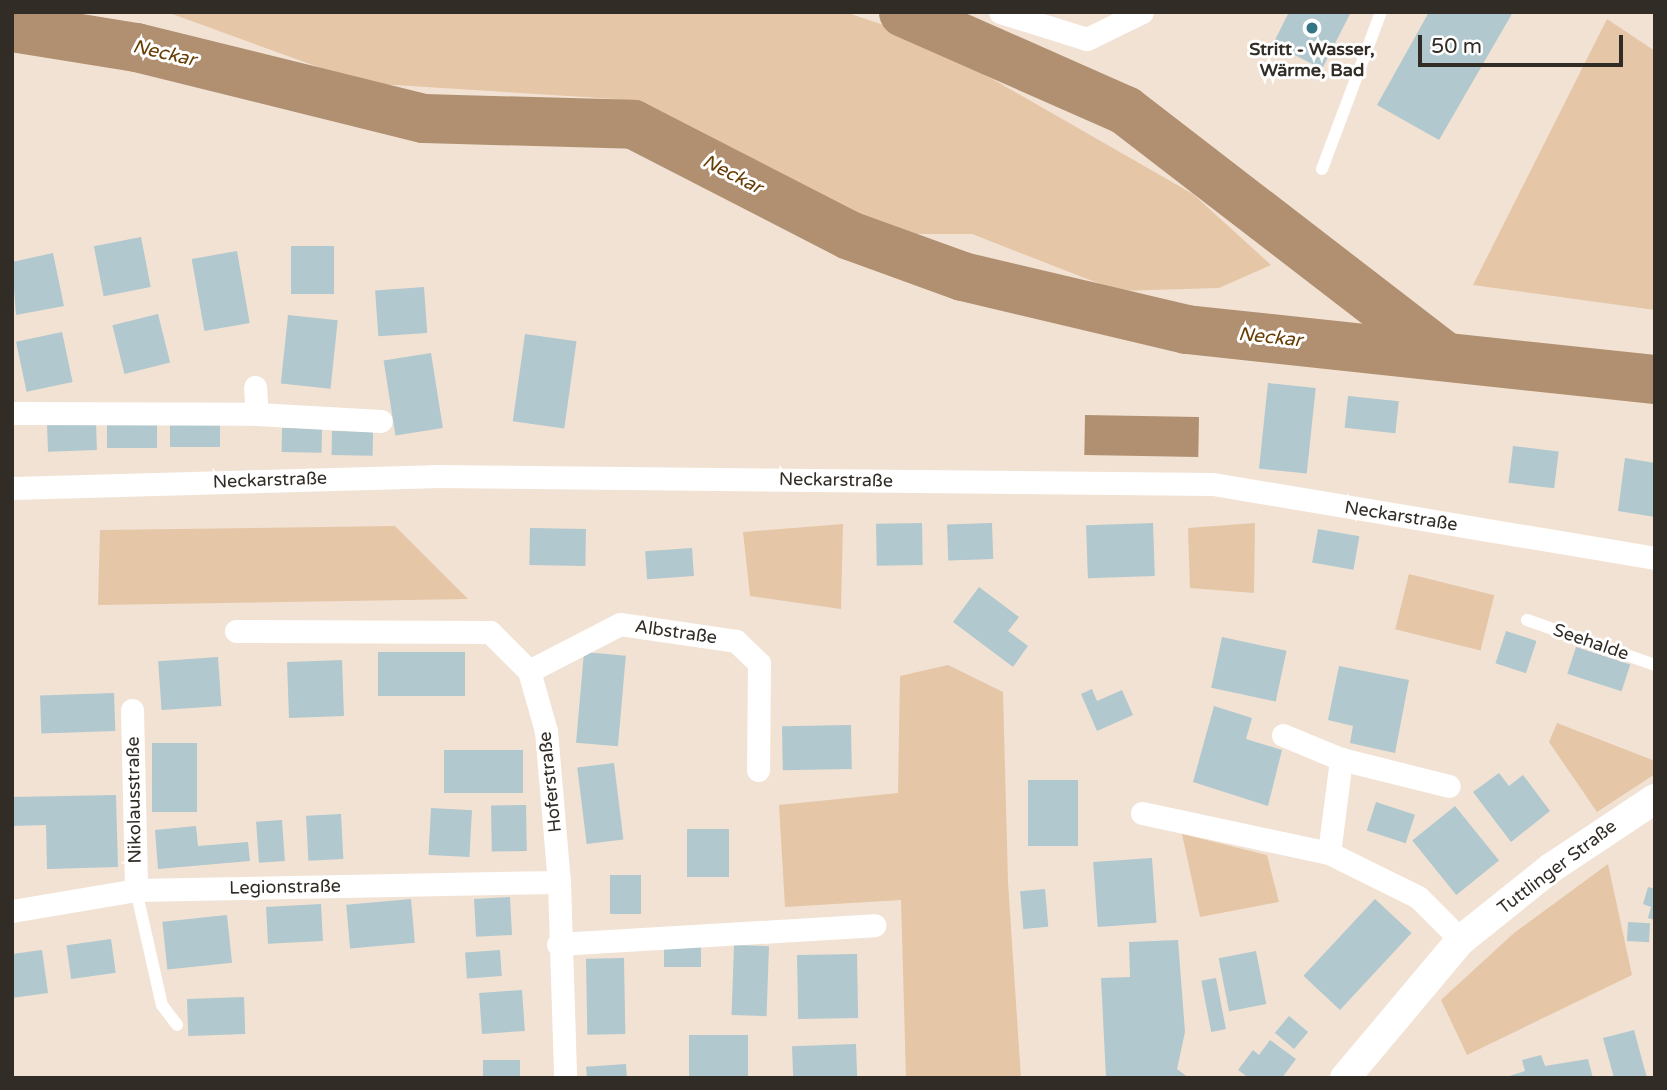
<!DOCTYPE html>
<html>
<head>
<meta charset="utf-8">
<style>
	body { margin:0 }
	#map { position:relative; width:1667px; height:1090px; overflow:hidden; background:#f2e2d3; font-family:"Varela Round",sans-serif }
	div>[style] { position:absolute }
	.green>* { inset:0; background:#e5c6a7; transform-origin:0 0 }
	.water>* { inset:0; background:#b09071; transform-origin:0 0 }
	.river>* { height:49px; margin:-24.5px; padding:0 24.5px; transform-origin:24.5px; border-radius:24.5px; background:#b09071 }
	.building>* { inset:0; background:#b1c8cf; transform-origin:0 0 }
	.service>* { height:12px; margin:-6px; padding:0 6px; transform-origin:6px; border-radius:6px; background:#fff }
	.minor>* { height:23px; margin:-11.5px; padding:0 11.5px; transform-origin:11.5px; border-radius:11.5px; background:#fff }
	.tertiary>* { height:30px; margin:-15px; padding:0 15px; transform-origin:15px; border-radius:15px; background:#fff }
	.dots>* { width:19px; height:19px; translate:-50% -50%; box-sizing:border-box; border:4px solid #fff; border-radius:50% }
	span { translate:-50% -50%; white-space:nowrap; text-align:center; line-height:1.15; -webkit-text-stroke:6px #fff; paint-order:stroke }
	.poi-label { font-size:18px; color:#322c26; font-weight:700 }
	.street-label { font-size:18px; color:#322c26 }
	.water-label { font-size:19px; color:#683d04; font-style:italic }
	.frame { position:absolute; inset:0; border:14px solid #322c26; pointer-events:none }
	.scale { position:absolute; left:1418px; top:35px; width:205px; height:32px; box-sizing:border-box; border:4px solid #322c26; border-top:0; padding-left:9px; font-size:21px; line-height:24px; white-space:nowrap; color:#322c26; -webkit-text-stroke:5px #fff; paint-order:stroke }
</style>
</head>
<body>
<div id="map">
	<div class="green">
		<div style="clip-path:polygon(167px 12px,845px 12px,919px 37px,1193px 194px,1271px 265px,1219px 288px,1118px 291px,972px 234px,877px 234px,616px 99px,362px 83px)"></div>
		<div style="clip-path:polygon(1607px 19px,1655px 51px,1655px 310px,1473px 285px)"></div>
		<div style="clip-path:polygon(1255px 523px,1254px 593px,1190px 588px,1188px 528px)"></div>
		<div style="clip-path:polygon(843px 524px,841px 609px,750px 596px,743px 532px)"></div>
		<div style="clip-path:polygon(395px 526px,468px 599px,98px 605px,100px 530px)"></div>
		<div style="left:1409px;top:574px;width:88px;height:57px;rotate:14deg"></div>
		<div style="clip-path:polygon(948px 665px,1003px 692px,1008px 882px,1021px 1078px,906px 1078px,901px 900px,785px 907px,779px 805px,898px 793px,900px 676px)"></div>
		<div style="clip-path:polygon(1557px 723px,1655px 761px,1655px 774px,1597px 812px,1549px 742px)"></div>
		<div style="clip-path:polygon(1182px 834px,1267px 855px,1279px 902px,1200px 917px)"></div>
		<div style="clip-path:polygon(1608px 864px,1632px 975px,1467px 1055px,1441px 1000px,1514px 933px)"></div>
	</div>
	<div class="water">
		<div style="left:1085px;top:415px;width:114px;height:40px;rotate:1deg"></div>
	</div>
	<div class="river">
		<div style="left:903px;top:12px;width:243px;rotate:23.8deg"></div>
		<div style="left:1125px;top:110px;width:403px;rotate:37.6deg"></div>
		<div style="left:12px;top:27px;width:126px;rotate:9.2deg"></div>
		<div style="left:136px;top:47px;width:296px;rotate:13.9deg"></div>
		<div style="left:423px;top:118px;width:210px;rotate:1.6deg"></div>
		<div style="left:633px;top:124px;width:243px;rotate:27.2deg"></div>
		<div style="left:849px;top:235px;width:120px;rotate:19.9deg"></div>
		<div style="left:962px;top:276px;width:230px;rotate:13.3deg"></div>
		<div style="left:1186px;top:329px;width:472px;rotate:6.1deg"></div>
	</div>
	<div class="building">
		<div style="clip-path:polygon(1289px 12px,1351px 12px,1322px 69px,1273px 44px)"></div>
		<div style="clip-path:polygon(1429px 12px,1513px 12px,1439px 140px,1377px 105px)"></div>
		<div style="left:141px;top:237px;width:51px;height:48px;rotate:79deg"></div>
		<div style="left:291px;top:246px;width:43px;height:48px"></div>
		<div style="left:237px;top:251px;width:73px;height:46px;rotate:80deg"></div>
		<div style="clip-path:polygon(53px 253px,64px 306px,16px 315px,12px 262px)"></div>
		<div style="left:424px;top:287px;width:46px;height:49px;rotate:86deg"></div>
		<div style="left:158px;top:314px;width:50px;height:47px;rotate:76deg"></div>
		<div style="left:288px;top:315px;width:50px;height:69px;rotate:6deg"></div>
		<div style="left:62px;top:332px;width:51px;height:47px;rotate:78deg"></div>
		<div style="left:525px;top:334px;width:52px;height:88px;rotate:8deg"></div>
		<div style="left:431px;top:353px;width:76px;height:48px;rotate:81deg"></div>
		<div style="left:1268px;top:383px;width:48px;height:86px;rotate:6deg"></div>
		<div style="left:1348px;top:396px;width:51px;height:32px;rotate:6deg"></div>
		<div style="left:220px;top:420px;width:27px;height:50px;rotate:90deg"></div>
		<div style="left:157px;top:421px;width:27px;height:50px;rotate:90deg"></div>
		<div style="left:96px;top:423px;width:27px;height:49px;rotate:88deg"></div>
		<div style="left:282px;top:428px;width:40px;height:24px;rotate:1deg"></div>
		<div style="left:332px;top:431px;width:41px;height:24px;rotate:1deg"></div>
		<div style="left:1513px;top:446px;width:46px;height:37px;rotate:7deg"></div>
		<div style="clip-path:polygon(1625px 458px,1655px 463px,1655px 517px,1618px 511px)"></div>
		<div style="left:922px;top:523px;width:42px;height:46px;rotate:89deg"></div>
		<div style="left:992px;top:523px;width:36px;height:45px;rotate:88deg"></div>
		<div style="left:1153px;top:523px;width:53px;height:67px;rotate:88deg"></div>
		<div style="left:530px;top:528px;width:56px;height:37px;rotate:1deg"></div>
		<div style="left:1318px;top:529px;width:42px;height:34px;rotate:10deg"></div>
		<div style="left:692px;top:548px;width:28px;height:47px;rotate:86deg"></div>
		<div style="clip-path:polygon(979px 587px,1019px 617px,1008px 631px,1028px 646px,1013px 667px,953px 622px)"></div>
		<div style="left:1506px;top:631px;width:32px;height:34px;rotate:18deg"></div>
		<div style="left:1222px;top:637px;width:66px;height:52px;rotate:12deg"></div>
		<div style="left:1576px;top:647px;width:57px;height:28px;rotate:18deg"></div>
		<div style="left:378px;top:652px;width:87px;height:44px"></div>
		<div style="left:584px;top:652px;width:42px;height:91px;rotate:5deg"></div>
		<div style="left:218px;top:657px;width:49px;height:60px;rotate:86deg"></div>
		<div style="left:342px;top:660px;width:56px;height:55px;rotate:88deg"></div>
		<div style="clip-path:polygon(1339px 666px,1409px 680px,1395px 753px,1350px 743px,1353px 726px,1328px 720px)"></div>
		<div style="clip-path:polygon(1092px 689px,1097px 701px,1122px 690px,1133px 715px,1097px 731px,1081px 694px)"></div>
		<div style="left:114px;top:693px;width:38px;height:74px;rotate:88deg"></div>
		<div style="clip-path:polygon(1214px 706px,1252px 718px,1246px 739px,1282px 750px,1268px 806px,1193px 782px)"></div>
		<div style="left:851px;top:725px;width:44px;height:69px;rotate:89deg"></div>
		<div style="left:152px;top:743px;width:45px;height:69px"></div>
		<div style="left:444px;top:750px;width:79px;height:43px"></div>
		<div style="left:614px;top:763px;width:77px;height:37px;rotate:83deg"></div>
		<div style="clip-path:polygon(1499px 773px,1509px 786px,1523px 775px,1550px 811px,1511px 842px,1473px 792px)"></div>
		<div style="left:1028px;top:780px;width:50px;height:66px"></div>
		<div style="clip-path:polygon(116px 795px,118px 867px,47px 869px,46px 825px,12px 826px,12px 797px)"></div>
		<div style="left:1376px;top:802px;width:41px;height:30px;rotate:18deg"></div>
		<div style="left:526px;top:805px;width:46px;height:35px;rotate:89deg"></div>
		<div style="left:1455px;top:806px;width:70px;height:55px;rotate:51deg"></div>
		<div style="left:431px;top:808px;width:41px;height:47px;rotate:3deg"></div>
		<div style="left:341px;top:814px;width:45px;height:35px;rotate:87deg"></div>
		<div style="left:282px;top:820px;width:41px;height:26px;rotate:86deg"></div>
		<div style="clip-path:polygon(196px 826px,198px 846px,248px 842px,250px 861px,158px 869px,155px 830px)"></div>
		<div style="left:687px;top:829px;width:42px;height:48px"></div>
		<div style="left:1152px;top:858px;width:65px;height:59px;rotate:86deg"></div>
		<div style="left:610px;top:875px;width:31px;height:39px"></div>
		<div style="clip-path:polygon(1648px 887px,1655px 889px,1655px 920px,1648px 918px,1651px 907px,1643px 904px)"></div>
		<div style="left:1045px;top:889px;width:38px;height:25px;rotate:85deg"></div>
		<div style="left:510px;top:897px;width:38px;height:36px;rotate:87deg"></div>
		<div style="left:411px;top:899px;width:44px;height:65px;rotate:85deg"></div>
		<div style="left:1375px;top:899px;width:50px;height:105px;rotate:43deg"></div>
		<div style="left:321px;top:904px;width:37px;height:55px;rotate:87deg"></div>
		<div style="left:227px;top:915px;width:48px;height:65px;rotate:84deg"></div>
		<div style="left:1628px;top:922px;width:22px;height:19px;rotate:3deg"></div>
		<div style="left:111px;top:939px;width:34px;height:45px;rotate:82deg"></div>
		<div style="clip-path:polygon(1178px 940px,1185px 1032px,1177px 1069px,1189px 1078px,1106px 1078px,1101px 978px,1130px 977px,1129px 942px)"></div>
		<div style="left:734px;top:945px;width:35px;height:70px;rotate:2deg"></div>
		<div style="left:664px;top:947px;width:37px;height:20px"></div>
		<div style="clip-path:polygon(42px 950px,48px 993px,12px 998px,12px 954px)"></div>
		<div style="left:500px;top:950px;width:26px;height:35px;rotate:86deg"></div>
		<div style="left:1256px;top:951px;width:54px;height:38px;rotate:79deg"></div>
		<div style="left:857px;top:954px;width:64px;height:60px;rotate:89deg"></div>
		<div style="left:624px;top:958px;width:76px;height:38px;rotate:89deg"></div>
		<div style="left:1216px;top:978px;width:52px;height:15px;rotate:79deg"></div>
		<div style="left:522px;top:990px;width:41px;height:43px;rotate:86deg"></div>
		<div style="left:244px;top:997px;width:37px;height:57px;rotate:88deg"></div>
		<div style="left:1289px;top:1016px;width:25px;height:22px;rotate:40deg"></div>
		<div style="clip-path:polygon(1634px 1030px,1647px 1078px,1614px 1078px,1603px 1038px)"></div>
		<div style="left:689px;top:1035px;width:59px;height:43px"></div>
		<div style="clip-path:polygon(1270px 1040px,1296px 1059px,1282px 1078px,1249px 1078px,1238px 1070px,1253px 1050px,1259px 1055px)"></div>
		<div style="left:856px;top:1044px;width:34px;height:64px;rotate:88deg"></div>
		<div style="clip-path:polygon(1541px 1055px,1545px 1066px,1588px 1059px,1593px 1078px,1503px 1078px,1525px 1071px,1522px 1060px)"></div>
		<div style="left:520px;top:1060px;width:18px;height:37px;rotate:90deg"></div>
		<div style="left:626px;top:1064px;width:14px;height:40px;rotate:86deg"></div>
	</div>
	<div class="service">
		<div style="left:1322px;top:169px;width:168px;rotate:-69.4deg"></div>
		<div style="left:1527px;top:620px;width:136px;rotate:19.4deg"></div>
		<div style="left:136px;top:890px;width:118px;rotate:77.3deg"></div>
		<div style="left:162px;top:1005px;width:25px;rotate:53deg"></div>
	</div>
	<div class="minor">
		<div style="left:1000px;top:12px;width:91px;rotate:17.2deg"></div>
		<div style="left:1087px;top:39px;width:61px;rotate:-26.1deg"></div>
		<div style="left:255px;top:387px;width:27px;rotate:86deg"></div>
		<div style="left:12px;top:413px;width:245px;rotate:0.2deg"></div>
		<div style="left:257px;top:414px;width:124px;rotate:3.2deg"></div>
		<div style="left:12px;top:488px;width:421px;rotate:-1.6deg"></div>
		<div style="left:433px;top:476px;width:780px;rotate:0.59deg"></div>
		<div style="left:1213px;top:484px;width:448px;rotate:9.5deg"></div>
		<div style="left:236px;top:631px;width:254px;rotate:0.2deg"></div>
		<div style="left:490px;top:632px;width:55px;rotate:45deg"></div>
		<div style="left:529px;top:671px;width:62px;rotate:74.2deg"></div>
		<div style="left:546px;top:731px;width:152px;rotate:85.1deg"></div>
		<div style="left:559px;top:882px;width:196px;rotate:88.2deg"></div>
		<div style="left:529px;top:671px;width:102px;rotate:-27.3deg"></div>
		<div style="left:620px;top:624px;width:117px;rotate:8.3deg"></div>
		<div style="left:736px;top:641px;width:32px;rotate:44deg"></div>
		<div style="left:759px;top:663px;width:107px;rotate:90.5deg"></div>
		<div style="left:132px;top:710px;width:180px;rotate:88.7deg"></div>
		<div style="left:1283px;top:735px;width:63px;rotate:22.5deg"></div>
		<div style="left:1341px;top:759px;width:111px;rotate:14deg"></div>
		<div style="left:1142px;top:813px;width:191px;rotate:12.1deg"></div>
		<div style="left:1329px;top:853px;width:99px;rotate:26.3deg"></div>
		<div style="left:1418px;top:897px;width:61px;rotate:45deg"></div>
		<div style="left:1329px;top:853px;width:95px;rotate:-82.7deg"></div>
		<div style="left:12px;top:911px;width:126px;rotate:-9.6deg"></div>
		<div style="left:136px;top:890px;width:423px;rotate:-1.1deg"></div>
		<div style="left:558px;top:944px;width:317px;rotate:-3.4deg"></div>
	</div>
	<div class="tertiary">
		<div style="left:1345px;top:1078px;width:180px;rotate:-50deg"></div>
		<div style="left:1461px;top:940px;width:115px;rotate:-38.7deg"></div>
		<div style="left:1551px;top:868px;width:125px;rotate:-33.6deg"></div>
	</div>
	<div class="dots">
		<div style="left:1312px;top:28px;background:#337587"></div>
	</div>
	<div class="poi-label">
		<span style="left:1312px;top:60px">Stritt - Wasser,<br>Wärme, Bad</span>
	</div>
	<div class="street-label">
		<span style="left:270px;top:480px;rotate:-2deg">Neckarstraße</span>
		<span style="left:836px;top:480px;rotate:1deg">Neckarstraße</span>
		<span style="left:1401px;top:516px;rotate:9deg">Neckarstraße</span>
		<span style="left:676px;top:632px;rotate:8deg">Albstraße</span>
		<span style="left:1591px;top:642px;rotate:19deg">Seehalde</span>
		<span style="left:550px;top:782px;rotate:-96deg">Hoferstraße</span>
		<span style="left:134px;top:800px;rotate:-91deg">Nikolausstraße</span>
		<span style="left:1557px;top:867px;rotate:-37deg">Tuttlinger Straße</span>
		<span style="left:285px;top:887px;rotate:-1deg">Legionstraße</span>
	</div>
	<div class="water-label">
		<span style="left:164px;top:54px;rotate:13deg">Neckar</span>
		<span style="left:732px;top:175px;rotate:27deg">Neckar</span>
		<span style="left:1270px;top:338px;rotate:6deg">Neckar</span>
	</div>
	<div class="frame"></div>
	<div class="scale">50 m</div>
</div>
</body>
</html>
